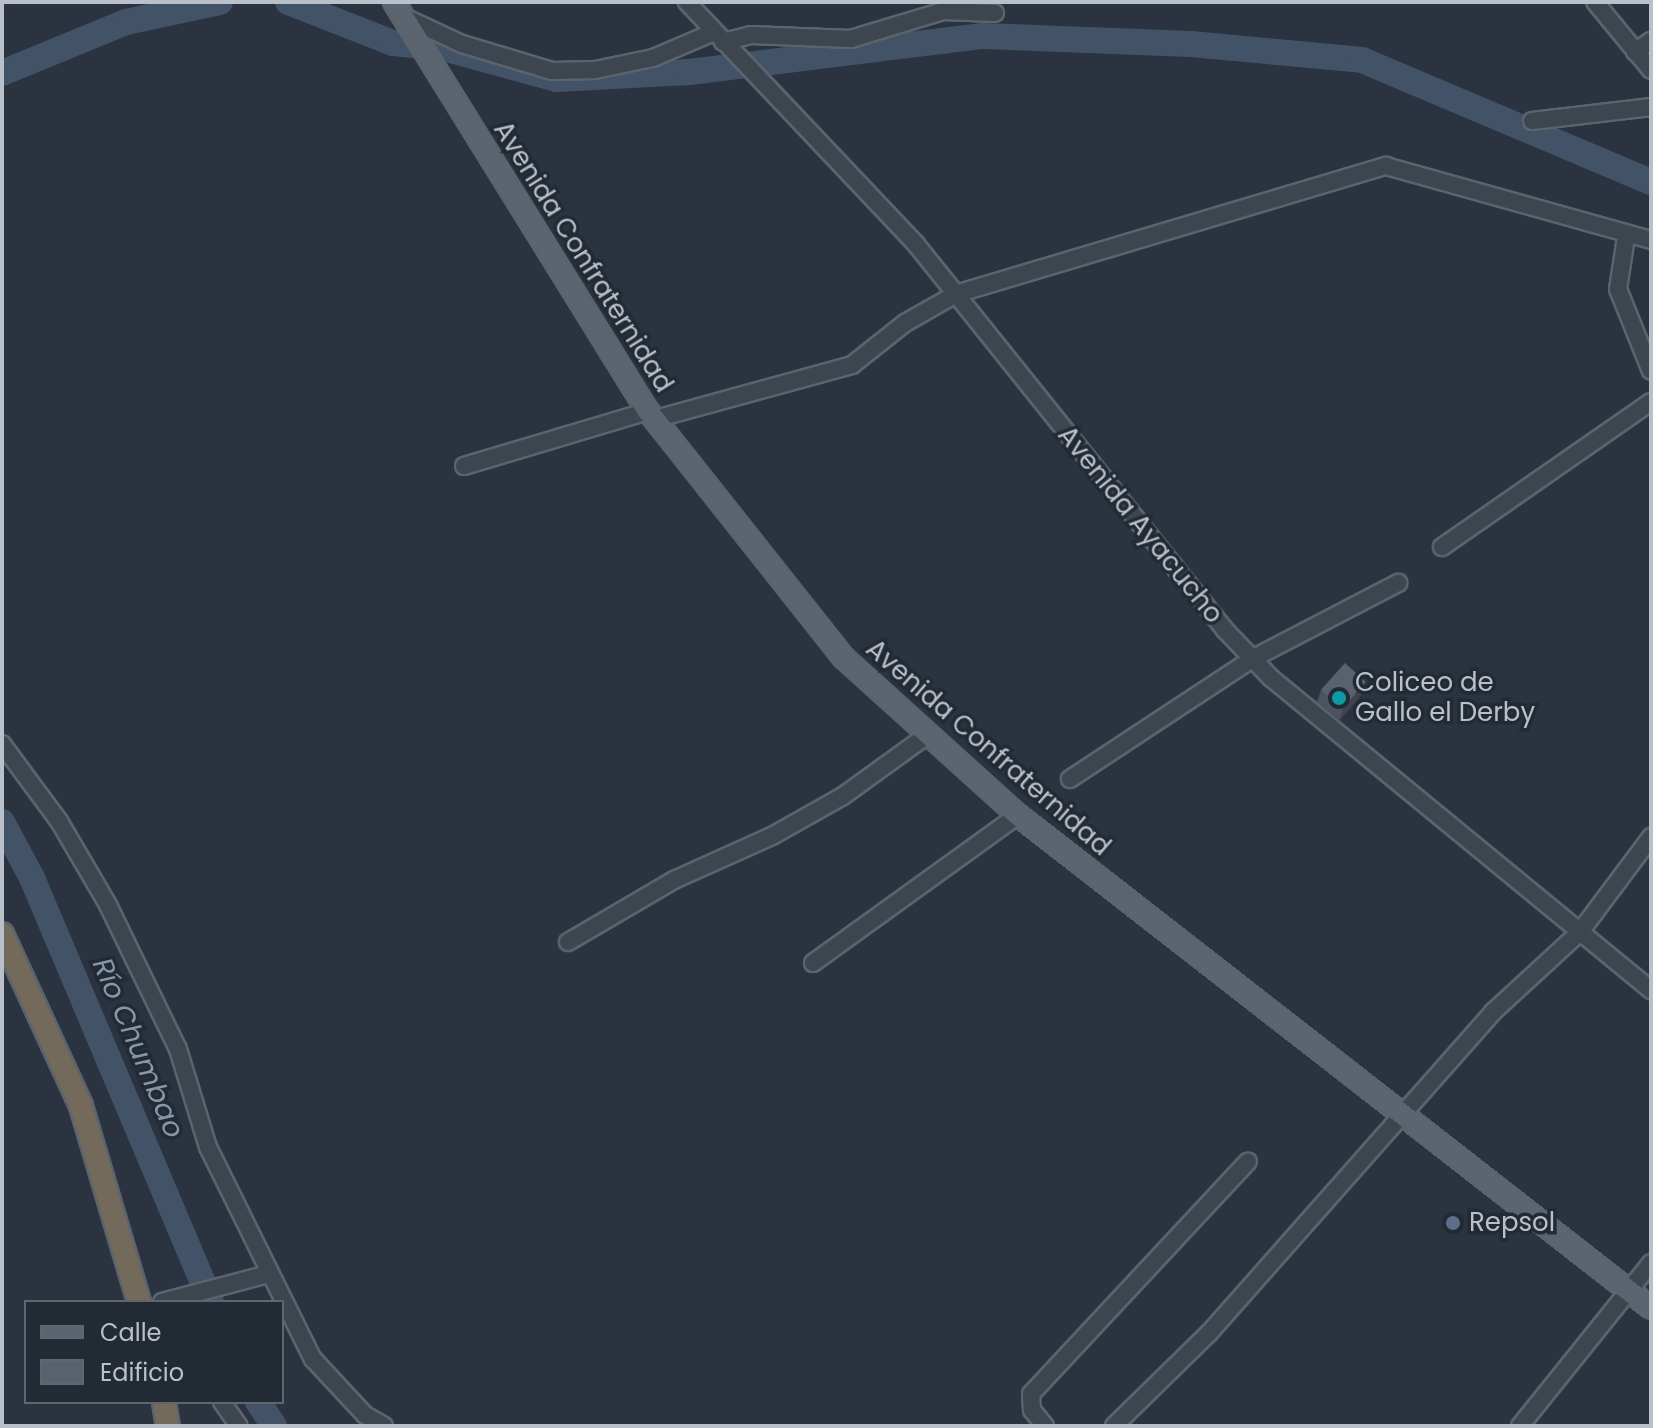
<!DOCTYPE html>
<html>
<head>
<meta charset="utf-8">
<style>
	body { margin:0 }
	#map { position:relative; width:1653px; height:1428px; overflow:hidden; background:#2a333f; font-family:Poppins,sans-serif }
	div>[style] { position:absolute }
	.river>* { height:26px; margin:-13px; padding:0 13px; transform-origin:13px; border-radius:13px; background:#435367 }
	.roads { filter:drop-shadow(2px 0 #5b636c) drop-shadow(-2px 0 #5b636c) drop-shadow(0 2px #5b636c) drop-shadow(0 -2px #5b636c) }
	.minor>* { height:16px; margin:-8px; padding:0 8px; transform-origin:8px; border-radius:8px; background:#3d454f }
	.major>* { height:20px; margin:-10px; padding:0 10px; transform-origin:10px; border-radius:10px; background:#5c646f }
	.highway>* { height:22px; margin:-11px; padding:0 11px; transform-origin:11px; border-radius:11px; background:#746a5b }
	.wall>* { inset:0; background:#4c535f }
	.shaded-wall>* { inset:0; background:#3e444d }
	.building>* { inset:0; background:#58616e; transform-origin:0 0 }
	.dots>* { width:22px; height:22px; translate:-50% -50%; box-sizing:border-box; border:4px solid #222a34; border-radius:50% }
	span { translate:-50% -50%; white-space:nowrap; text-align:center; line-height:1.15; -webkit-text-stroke:7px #222a34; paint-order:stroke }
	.street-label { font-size:26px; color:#bac0c9 }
	.poi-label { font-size:26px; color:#bac0c9 }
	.left { translate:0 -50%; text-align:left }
	.water-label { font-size:28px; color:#8697ac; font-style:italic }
	.frame { position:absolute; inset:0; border:4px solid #bac0c9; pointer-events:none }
	.legend { position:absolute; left:24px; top:1300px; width:260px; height:104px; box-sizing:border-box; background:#222a34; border:2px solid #5f6670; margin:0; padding:10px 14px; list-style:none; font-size:24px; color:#bac0c9 }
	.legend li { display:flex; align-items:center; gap:16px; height:40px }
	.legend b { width:40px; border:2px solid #5f6670 }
</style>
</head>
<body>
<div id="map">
	<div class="river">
		<div style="left:288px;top:2px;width:113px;rotate:21.3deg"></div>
		<div style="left:393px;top:43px;width:50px;rotate:5.7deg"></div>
		<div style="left:443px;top:48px;width:118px;rotate:15.2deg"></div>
		<div style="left:557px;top:79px;width:132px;rotate:-3deg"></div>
		<div style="left:689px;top:72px;width:296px;rotate:-7deg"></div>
		<div style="left:983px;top:36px;width:208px;rotate:2.2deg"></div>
		<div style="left:1191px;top:44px;width:172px;rotate:5.3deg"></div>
		<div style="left:1362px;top:60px;width:314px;rotate:22.9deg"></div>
		<div style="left:2px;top:73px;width:134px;rotate:-22.4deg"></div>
		<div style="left:126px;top:22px;width:96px;rotate:-12deg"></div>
		<div style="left:2px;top:822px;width:64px;rotate:61.8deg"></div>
		<div style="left:32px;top:878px;width:460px;rotate:67.1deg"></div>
		<div style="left:258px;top:1402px;width:29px;rotate:56deg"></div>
	</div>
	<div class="roads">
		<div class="minor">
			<div style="left:687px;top:2px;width:332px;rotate:46.6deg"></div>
			<div style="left:915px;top:243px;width:496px;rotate:51.3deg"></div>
			<div style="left:1225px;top:630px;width:66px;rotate:46.2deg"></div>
			<div style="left:1271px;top:678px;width:492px;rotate:39.4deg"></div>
			<div style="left:1595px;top:2px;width:88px;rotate:50.5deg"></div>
			<div style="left:402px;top:16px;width:66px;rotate:25deg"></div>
			<div style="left:462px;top:44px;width:94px;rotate:16.7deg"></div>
			<div style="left:552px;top:71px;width:43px;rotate:-1.3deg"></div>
			<div style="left:595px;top:70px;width:59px;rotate:-11.7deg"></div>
			<div style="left:653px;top:58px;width:66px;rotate:-23.1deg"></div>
			<div style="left:723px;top:42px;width:29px;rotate:-14deg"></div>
			<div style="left:751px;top:35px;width:100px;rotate:2.3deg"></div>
			<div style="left:851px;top:39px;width:96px;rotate:-16.9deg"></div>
			<div style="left:943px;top:11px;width:52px;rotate:2.2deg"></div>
			<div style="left:1635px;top:52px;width:19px;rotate:-35deg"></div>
			<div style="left:1532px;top:121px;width:120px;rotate:-6.7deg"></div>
			<div style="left:1626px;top:237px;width:53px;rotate:98.7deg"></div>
			<div style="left:1618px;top:289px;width:88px;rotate:68.1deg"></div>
			<div style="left:655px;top:419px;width:204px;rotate:-15.3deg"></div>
			<div style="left:852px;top:365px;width:68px;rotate:-38.4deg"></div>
			<div style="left:905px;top:323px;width:59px;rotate:-29.6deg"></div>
			<div style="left:956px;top:294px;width:449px;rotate:-16.6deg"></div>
			<div style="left:1386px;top:166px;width:275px;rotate:15.6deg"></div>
			<div style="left:464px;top:466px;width:192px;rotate:-16.6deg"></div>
			<div style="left:1442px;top:547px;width:254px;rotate:-34.8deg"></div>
			<div style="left:2px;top:744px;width:96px;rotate:53.5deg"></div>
			<div style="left:59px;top:821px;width:97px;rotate:59.7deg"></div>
			<div style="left:108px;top:905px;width:160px;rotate:64.1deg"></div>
			<div style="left:178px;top:1049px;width:102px;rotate:73deg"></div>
			<div style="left:208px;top:1147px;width:237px;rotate:63.7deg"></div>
			<div style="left:313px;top:1359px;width:76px;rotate:47.1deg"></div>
			<div style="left:365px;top:1415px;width:22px;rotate:30deg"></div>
			<div style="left:1070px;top:779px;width:218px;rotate:-33.4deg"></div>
			<div style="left:1252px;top:659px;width:165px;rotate:-27.5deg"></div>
			<div style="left:568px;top:942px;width:123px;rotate:-30.3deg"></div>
			<div style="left:674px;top:880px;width:107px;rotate:-24.2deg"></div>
			<div style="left:772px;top:836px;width:81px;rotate:-29.4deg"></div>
			<div style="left:843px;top:796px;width:102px;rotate:-35.9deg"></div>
			<div style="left:813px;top:963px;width:253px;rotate:-35.8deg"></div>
			<div style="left:162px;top:1302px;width:111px;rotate:-14.7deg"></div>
			<div style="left:222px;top:1402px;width:29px;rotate:55deg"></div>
			<div style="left:1045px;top:1426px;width:21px;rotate:-129deg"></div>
			<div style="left:1032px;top:1410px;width:16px;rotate:-94deg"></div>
			<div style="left:1031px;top:1394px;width:318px;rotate:-47deg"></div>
			<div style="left:1114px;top:1426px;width:134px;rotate:-44.4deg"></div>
			<div style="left:1210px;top:1332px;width:427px;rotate:-48.5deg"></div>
			<div style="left:1493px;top:1012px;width:118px;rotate:-42.6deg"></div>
			<div style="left:1580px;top:932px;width:119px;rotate:-53.2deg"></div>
			<div style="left:1520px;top:1426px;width:209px;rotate:-51.2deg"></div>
		</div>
		<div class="major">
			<div style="left:394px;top:2px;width:481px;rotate:58.2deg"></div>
			<div style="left:648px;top:411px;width:315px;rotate:51.6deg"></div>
			<div style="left:844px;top:658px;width:234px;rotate:42.1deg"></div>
			<div style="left:1018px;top:815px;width:802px;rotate:37.91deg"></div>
		</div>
		<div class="highway">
			<div style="left:2px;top:934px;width:189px;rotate:65.3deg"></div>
			<div style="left:81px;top:1106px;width:204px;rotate:73.5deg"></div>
			<div style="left:164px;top:1402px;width:24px;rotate:81deg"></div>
		</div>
	</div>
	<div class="wall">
		<div style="clip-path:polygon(1321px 690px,1362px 694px,1339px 721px,1317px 702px)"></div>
	</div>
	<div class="shaded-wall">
		<div style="clip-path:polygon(1366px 682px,1362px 694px,1339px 721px,1343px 709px)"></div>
	</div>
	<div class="building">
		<div style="left:1345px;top:663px;width:28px;height:36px;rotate:42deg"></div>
	</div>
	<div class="dots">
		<div style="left:1339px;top:698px;background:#0f9aa8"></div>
		<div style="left:1453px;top:1223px;background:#5c6f8a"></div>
	</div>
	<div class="street-label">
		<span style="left:583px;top:257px;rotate:58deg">Avenida Confraternidad</span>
		<span style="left:1140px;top:525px;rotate:51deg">Avenida Ayacucho</span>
		<span style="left:988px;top:748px;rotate:41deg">Avenida Confraternidad</span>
	</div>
	<div class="poi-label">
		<span class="left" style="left:1355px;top:698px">Coliceo de<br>Gallo el Derby</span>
		<span class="left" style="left:1469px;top:1223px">Repsol</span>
	</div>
	<div class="water-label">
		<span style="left:138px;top:1048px;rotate:67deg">Río Chumbao</span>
	</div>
	<div class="frame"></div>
	<ul class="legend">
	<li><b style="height:10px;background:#5c646f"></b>Calle</li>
	<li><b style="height:22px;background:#58616e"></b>Edificio</li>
	</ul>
</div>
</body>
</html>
